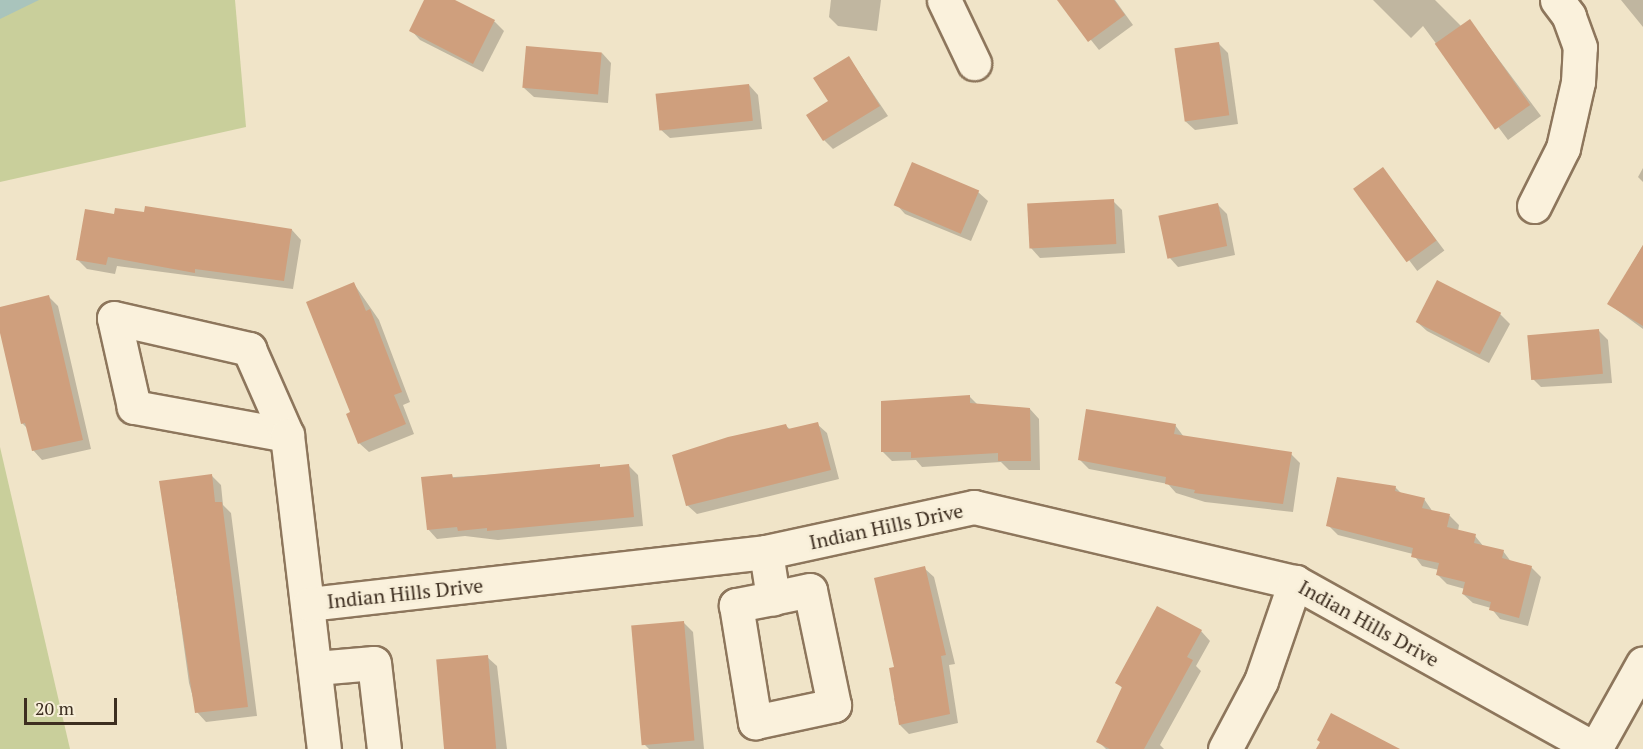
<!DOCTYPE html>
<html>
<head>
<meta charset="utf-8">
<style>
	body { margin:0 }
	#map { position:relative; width:1643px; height:749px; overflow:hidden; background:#f0e4c8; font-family:"PT Serif",serif }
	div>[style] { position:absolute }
	.green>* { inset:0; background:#c9cf9b }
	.water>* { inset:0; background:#a9c4bc }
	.shadow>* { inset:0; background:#0003; transform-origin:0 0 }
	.building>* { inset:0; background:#cf9f7d; transform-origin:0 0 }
	.roads { filter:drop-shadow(2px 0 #8d765c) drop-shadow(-2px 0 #8d765c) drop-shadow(0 2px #8d765c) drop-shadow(0 -2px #8d765c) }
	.minor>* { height:33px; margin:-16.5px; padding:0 16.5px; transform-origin:16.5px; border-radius:16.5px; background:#faf1dc }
	.tertiary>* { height:33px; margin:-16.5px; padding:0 16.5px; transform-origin:16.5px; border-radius:16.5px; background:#faf1dc }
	span { translate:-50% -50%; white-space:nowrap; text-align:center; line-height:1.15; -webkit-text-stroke:5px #f7eed8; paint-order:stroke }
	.street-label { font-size:20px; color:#3d2e20 }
	.scale { position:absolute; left:24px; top:698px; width:93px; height:27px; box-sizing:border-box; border:3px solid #3d2e20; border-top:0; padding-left:8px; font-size:18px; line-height:21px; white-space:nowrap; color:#3d2e20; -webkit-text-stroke:4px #f7eed8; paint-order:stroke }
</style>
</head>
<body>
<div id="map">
	<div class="green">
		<div style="clip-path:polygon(0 0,235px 0,246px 127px,0 182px)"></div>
		<div style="clip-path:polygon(0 447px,70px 749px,0 749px)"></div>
	</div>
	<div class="water">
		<div style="clip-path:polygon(0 0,39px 0,0 19px)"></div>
	</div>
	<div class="shadow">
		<div style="clip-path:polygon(426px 0,452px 0,495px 22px,504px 31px,483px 72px,420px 40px,411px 30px)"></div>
		<div style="clip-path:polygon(831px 0,881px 0,877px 31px,838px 26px,829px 17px)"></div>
		<div style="clip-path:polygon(1059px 0,1115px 0,1133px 25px,1099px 50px)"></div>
		<div style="clip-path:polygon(1373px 0,1435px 0,1462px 27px,1470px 21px,1541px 116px,1508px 140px,1423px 26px,1411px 38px)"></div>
		<div style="clip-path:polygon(1621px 0,1643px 0,1643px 27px)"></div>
		<div style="clip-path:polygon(1219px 44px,1228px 53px,1238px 124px,1195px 130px,1185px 121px)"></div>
		<div style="clip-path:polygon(602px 53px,611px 63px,608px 103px,534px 97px,524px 88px)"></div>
		<div style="clip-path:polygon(849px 58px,888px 116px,833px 149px,824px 140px,830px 102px)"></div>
		<div style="clip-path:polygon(749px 85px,758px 95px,762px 129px,670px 138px,660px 129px)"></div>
		<div style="clip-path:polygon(1643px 168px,1643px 182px,1638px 177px)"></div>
		<div style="left:1383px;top:169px;width:102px;height:34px;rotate:53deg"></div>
		<div style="clip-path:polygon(978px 192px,988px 201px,971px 241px,905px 214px,896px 204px)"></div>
		<div style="clip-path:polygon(1113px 201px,1122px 210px,1125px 253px,1040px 258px,1031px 248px)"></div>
		<div style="clip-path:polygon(1217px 204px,1227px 214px,1235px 255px,1178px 267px,1169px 257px)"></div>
		<div style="clip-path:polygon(116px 216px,292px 230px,301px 240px,293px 289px,117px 266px,115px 274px,87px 269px,77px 259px)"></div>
		<div style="clip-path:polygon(1643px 245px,1643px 329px,1609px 304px)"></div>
		<div style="clip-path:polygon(354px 284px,379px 320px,410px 402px,403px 405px,414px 434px,369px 452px,359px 443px,352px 413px)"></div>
		<div style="clip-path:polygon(49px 297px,58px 306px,91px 449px,42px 460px,33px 450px,28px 429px,22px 423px,0 308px)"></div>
		<div style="clip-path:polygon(1500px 314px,1510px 324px,1489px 363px,1427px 331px,1417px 322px)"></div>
		<div style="clip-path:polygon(1599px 331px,1608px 340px,1612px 383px,1541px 387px,1532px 378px)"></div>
		<div style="clip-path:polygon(970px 397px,978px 405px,1030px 409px,1039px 419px,1040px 470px,1009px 470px,1001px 462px,922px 467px,916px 460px,892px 461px,882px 451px)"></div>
		<div style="clip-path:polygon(817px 424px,827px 433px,839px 479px,697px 514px,687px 505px,786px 426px,791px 430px)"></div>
		<div style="clip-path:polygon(1175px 425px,1184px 437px,1291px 454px,1300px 463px,1293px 512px,1205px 502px,1176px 493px,1168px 484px,1089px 469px,1080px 460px)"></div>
		<div style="clip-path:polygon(629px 466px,638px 475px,643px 526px,498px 540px,465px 536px,437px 539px,428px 529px,423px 479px)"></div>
		<div style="clip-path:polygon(212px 476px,221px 485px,223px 505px,231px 513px,257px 716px,206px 722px,197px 712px,189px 683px,161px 482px)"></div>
		<div style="clip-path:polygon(1395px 487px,1402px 494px,1424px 499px,1433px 512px,1450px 516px,1459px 525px,1458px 531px,1475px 536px,1484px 547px,1503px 551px,1512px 563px,1531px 567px,1541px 577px,1528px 626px,1500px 619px,1491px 608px,1473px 603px,1463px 594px,1465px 589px,1447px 584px,1438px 575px,1439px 570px,1422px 566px,1413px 554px,1338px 535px,1328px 525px)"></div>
		<div style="clip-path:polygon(924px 568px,934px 577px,955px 664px,949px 665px,958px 723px,909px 734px,900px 725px,894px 698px,898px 697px,896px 668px)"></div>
		<div style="clip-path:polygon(683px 622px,693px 632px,704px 749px,649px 749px,644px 744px)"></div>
		<div style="clip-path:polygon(1201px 631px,1210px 641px,1196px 666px,1201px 671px,1160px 745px,1164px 749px,1106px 749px,1098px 741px,1123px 689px,1117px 682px)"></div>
		<div style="clip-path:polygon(487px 657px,497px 666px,507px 749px,446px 749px)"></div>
	</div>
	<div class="building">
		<div style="clip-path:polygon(424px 0,455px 0,495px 20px,473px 64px,409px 31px)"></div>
		<div style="clip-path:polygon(1057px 0,1114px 0,1125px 15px,1088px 42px)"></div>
		<div style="left:1470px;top:19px;width:105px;height:43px;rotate:55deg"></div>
		<div style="left:1219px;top:42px;width:74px;height:45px;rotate:82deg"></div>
		<div style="left:526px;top:46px;width:76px;height:42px;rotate:5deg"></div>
		<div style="clip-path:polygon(849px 56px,880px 106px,823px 141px,806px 115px,828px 101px,813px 78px)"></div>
		<div style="left:749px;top:84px;width:37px;height:94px;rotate:84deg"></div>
		<div style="left:912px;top:162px;width:73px;height:47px;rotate:23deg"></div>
		<div style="left:1383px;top:167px;width:91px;height:37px;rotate:54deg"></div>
		<div style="left:1114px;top:199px;width:45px;height:87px;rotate:87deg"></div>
		<div style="left:1218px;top:203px;width:44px;height:61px;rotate:78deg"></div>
		<div style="clip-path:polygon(145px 206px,292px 229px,284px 281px,195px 269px,195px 273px,108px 257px,106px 265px,76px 260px,85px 209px,114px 214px,115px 208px,144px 212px)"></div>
		<div style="clip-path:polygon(1643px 245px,1643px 326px,1607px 304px)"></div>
		<div style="left:1437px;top:280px;width:72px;height:47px;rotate:27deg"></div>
		<div style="clip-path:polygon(354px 282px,366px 311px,370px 309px,402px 392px,394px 395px,406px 424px,358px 444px,346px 414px,350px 412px,306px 302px)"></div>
		<div style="clip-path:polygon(49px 295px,83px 440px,32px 451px,25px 423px,21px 424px,0 333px,0 307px)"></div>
		<div style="left:1599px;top:329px;width:45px;height:72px;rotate:85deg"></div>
		<div style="clip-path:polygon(970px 395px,970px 403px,1030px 408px,1031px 461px,998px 461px,998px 453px,911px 458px,911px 452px,881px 452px,881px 401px)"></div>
		<div style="clip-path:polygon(1086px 409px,1176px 424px,1174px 434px,1292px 452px,1283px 504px,1194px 493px,1195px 490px,1165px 484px,1166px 477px,1078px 460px)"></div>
		<div style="clip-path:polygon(818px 422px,831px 470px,686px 506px,672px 455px,728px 437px,786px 424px,788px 429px)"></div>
		<div style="clip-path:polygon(600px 464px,600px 467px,629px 464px,634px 517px,487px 531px,487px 528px,458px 531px,457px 527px,427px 530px,421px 477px,452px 474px,453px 478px)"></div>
		<div style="clip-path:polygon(212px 474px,215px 502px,222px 502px,248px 707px,195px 713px,159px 481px)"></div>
		<div style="clip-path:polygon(1337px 477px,1396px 486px,1395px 491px,1425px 498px,1422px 508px,1450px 514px,1447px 527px,1476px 534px,1474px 543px,1504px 550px,1502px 558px,1532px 566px,1519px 618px,1489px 610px,1491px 602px,1462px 594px,1465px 582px,1436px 575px,1439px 563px,1411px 557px,1413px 548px,1326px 526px)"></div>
		<div style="clip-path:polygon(925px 566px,946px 655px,941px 656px,950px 714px,899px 725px,889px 668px,894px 667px,874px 578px)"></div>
		<div style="clip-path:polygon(1157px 606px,1202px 630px,1187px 657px,1193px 660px,1144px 749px,1110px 749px,1096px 742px,1122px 687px,1115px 683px)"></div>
		<div style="left:684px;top:621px;width:120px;height:53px;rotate:85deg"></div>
		<div style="left:488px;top:655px;width:94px;height:52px;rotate:85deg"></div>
		<div style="clip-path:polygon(1331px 713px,1400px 749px,1316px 749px,1320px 742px,1317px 740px)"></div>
	</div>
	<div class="roads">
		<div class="minor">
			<div style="left:944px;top:0;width:70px;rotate:64.5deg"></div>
			<div style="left:1534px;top:206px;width:65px;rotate:-63.4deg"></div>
			<div style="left:1563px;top:148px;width:68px;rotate:-77.2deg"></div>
			<div style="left:1578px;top:82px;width:35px;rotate:-87deg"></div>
			<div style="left:1580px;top:47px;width:33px;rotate:-110deg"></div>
			<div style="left:1569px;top:16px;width:20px;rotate:-127deg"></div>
			<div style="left:287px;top:435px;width:156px;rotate:-169.6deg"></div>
			<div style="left:134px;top:407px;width:91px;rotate:-102.7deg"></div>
			<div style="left:114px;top:318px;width:139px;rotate:12.9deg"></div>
			<div style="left:249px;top:349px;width:94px;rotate:66.2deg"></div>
			<div style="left:287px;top:435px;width:316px;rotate:83.3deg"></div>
			<div style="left:766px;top:552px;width:47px;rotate:81.3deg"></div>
			<div style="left:773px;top:598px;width:38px;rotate:169deg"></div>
			<div style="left:736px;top:605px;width:119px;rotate:80.8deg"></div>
			<div style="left:755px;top:722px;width:81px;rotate:-12.1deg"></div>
			<div style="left:834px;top:705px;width:117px;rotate:-101.8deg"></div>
			<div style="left:810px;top:590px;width:38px;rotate:168deg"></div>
			<div style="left:309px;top:604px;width:460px;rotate:-6.5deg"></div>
			<div style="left:766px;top:552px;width:213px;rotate:-12.2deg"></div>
			<div style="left:974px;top:507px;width:330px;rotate:13.2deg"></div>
			<div style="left:1295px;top:582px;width:343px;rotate:29.1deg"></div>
			<div style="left:316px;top:668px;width:58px;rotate:-4.9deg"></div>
			<div style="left:374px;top:663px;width:87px;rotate:83.4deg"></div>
			<div style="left:1225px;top:749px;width:77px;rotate:-62.1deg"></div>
			<div style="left:1261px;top:681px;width:105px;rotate:-71deg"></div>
		</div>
		<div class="tertiary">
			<div style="left:1595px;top:749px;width:98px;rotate:-60.8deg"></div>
		</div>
	</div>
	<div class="street-label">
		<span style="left:886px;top:526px;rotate:-12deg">Indian Hills Drive</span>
		<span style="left:405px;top:593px;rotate:-6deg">Indian Hills Drive</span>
		<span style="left:1369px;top:623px;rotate:29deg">Indian Hills Drive</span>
	</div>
	<div class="scale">20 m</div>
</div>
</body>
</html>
